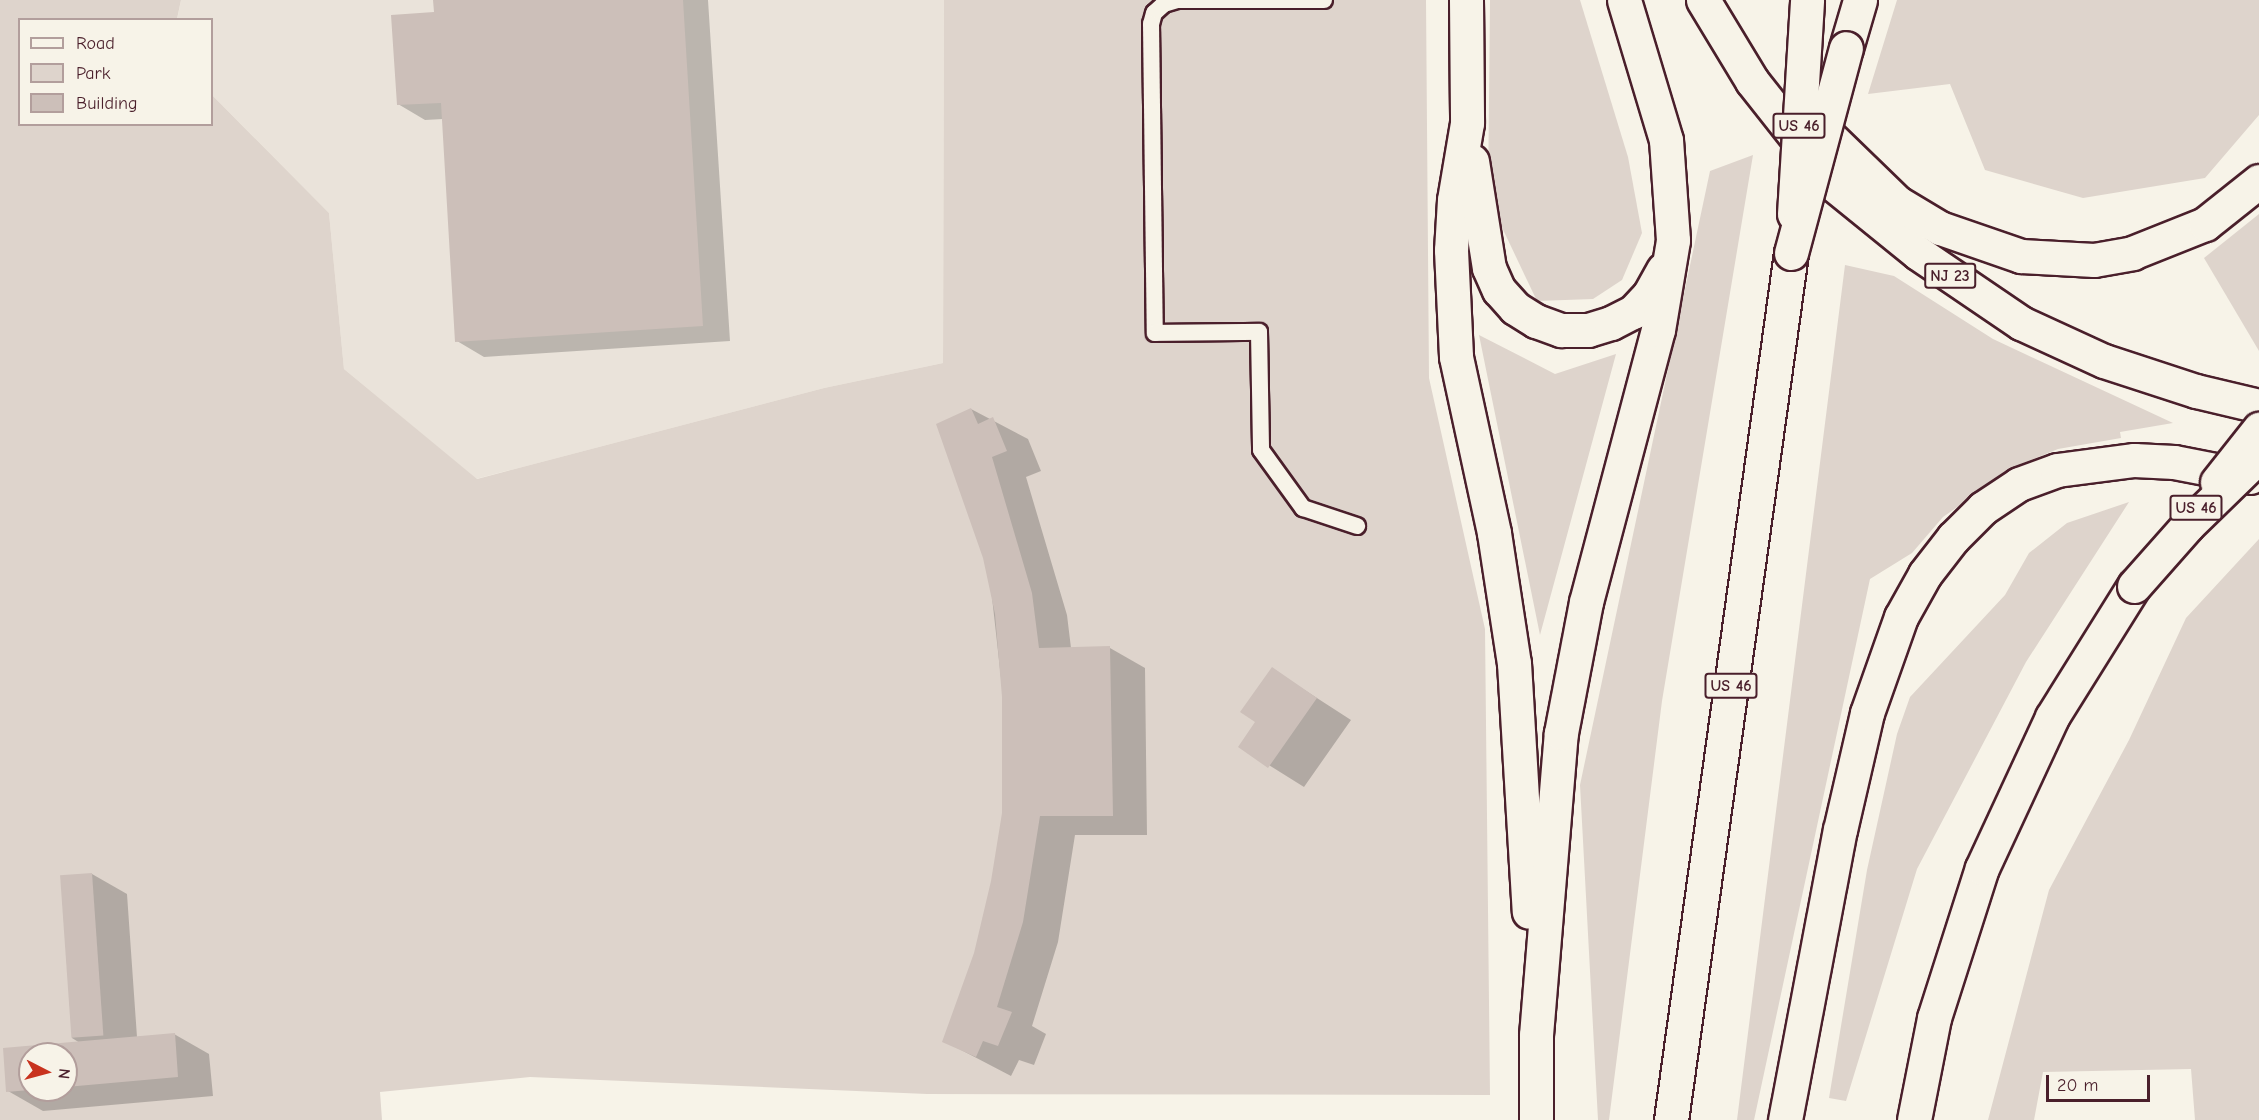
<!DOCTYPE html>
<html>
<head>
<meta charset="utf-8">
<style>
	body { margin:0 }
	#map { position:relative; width:2259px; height:1120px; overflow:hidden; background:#f7f3e8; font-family:"Comic Neue",sans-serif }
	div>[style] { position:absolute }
	.built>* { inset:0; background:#eae3da }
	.green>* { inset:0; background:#ded4cc }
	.shadow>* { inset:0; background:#0003 }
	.building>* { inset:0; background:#ccbfb9; transform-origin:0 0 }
	.roads { filter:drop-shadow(2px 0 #4a1f2b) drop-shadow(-2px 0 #4a1f2b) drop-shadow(0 2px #4a1f2b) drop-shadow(0 -2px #4a1f2b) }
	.service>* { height:16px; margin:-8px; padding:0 8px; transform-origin:8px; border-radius:8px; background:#f7f3e8 }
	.tertiary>* { height:33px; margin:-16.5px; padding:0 16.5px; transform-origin:16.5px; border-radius:16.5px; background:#f7f3e8 }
	.trunk>* { height:33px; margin:-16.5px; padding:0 16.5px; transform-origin:16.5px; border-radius:16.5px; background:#f7f3e8 }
	.motorway>* { height:33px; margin:-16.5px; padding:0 16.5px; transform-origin:16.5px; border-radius:16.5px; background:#f7f3e8 }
	.bridges { filter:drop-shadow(2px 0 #4a1f2b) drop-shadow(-2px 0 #4a1f2b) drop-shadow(0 2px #4a1f2b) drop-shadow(0 -2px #4a1f2b) }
	.trunk-bridge>* { height:33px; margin:-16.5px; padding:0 16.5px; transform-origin:16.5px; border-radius:16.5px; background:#f7f3e8 }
	.motorway-bridge>* { height:33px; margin:-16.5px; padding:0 16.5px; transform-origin:16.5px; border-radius:16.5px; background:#f7f3e8 }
	span { translate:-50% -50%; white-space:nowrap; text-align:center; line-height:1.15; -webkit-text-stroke:4.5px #f7f3e8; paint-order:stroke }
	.shield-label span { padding:2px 4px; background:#f7f3e8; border:2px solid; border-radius:4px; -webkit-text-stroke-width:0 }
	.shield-label { font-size:16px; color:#4a1f2b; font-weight:700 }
	.legend { position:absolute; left:18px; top:18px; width:195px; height:108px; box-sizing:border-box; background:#f7f3e8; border:2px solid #b29e9c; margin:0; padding:8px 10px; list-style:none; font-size:18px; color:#4a1f2b }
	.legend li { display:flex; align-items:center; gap:12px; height:30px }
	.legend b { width:30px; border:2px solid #b29e9c }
	.north { position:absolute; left:18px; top:1042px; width:60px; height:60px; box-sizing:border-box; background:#f7f3e8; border:2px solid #b29e9c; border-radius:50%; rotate:96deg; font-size:16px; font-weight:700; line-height:24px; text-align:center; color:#4a1f2b }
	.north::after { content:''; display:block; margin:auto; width:21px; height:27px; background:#c8321e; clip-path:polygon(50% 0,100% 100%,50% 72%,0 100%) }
	.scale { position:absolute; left:2046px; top:1075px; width:104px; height:27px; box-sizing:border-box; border:3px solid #4a1f2b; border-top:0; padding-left:8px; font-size:18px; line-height:21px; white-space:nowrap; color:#4a1f2b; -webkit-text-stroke:4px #f7f3e8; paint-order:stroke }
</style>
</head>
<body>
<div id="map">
	<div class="built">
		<div style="clip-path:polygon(181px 0,944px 0,943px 363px,824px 388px,476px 479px,344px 369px,329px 213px,212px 95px,212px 20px,177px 20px)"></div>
	</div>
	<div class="green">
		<div style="clip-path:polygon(evenodd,0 0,181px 0,177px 19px,20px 20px,20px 124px,212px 124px,212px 95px,329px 213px,344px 369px,477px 479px,824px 388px,943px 363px,944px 0,1426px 0,1429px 378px,1485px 629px,1490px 1095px,927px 1094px,530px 1077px,380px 1092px,382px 1120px,0 1120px,0 0,30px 1054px,66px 1054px,66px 1090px,30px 1090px,30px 1054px)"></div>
		<div style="clip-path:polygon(1490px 0,1580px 0,1628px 157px,1642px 233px,1622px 280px,1593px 299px,1537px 301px,1488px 198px)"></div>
		<div style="clip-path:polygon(1897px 0,2259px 0,2259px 115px,2205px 178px,2083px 198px,1985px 170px,1950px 84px,1868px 94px)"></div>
		<div style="clip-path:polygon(1753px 155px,1662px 701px,1609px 1120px,1598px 1120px,1580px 785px,1710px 171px)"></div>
		<div style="clip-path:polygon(2259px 214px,2259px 351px,2204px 258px)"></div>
		<div style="clip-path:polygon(1845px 265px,1894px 276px,1993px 339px,2173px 423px,2120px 432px,2121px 438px,2058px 449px,2016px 466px,1943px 517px,1912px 553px,1870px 579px,1754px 1120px,1737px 1120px)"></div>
		<div style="clip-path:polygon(1479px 335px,1555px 374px,1616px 354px,1540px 635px)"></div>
		<div style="clip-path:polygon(2129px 502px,2026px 662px,1917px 869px,1846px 1101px,1829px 1098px,1867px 870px,1897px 734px,1910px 697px,2005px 595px,2029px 553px,2067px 523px)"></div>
		<div style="clip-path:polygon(2259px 539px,2259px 1120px,2195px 1120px,2191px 1069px,2043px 1072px,2034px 1120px,1988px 1120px,2049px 890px,2129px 740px,2186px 618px)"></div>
	</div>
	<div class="shadow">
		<div style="clip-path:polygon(434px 0,708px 0,730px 341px,484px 357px,457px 341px,443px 119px,425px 120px,398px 104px,435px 13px)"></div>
		<div style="clip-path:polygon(971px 409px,1028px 439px,1041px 471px,1026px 477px,1067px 615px,1071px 648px,1110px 648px,1145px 668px,1147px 835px,1075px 835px,1058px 942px,1032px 1026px,1046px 1034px,1034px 1065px,1019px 1060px,1011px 1076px,944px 1041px,975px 954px,993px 882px,1004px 814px,1003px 696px)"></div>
		<div style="clip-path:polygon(1272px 669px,1351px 720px,1304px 787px,1240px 747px,1257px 722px)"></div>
		<div style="clip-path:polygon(evenodd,92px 874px,127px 894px,137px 1037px,174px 1034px,209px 1054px,213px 1096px,43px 1111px,8px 1091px,4px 1049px,80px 1043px,72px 1038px,92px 874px,30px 1054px,66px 1054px,66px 1090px,30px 1090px,30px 1054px)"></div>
	</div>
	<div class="building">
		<div style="clip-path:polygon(433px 0,683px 0,703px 326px,455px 342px,441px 103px,397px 105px,391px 15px,434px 12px)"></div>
		<div style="clip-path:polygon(971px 408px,978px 424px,993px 417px,1007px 451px,992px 457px,1032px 593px,1039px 648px,1110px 646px,1113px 816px,1040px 816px,1023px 922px,997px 1007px,1012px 1012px,998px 1046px,983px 1041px,976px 1057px,942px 1042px,974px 953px,991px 881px,1002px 813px,1002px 697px,995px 614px,983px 558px,936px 424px)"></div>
		<div style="clip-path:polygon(1272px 667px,1317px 698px,1268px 768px,1238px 747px,1255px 722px,1240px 712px)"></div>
		<div style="left:92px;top:873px;width:163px;height:32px;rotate:86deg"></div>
		<div style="clip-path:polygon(175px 1033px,178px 1077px,66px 1087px,66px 1054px,30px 1054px,30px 1090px,6px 1092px,3px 1048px)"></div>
	</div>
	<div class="roads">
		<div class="service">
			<div style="left:1324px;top:0;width:147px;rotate:180deg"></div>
			<div style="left:1177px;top:0;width:14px;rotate:163deg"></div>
			<div style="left:1164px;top:4px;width:13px;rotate:138deg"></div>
			<div style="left:1154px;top:13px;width:11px;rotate:105deg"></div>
			<div style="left:1151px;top:24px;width:309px;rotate:89.3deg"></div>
			<div style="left:1155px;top:333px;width:104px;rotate:-0.6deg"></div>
			<div style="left:1259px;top:332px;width:118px;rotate:89deg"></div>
			<div style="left:1261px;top:450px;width:72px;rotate:54.1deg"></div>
			<div style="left:1303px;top:508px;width:57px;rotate:18.4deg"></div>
		</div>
		<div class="tertiary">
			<div style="left:1466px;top:0;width:123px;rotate:89.5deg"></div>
		</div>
		<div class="trunk">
			<div style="left:1703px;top:0;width:95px;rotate:58.8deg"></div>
			<div style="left:1752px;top:81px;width:132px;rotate:51.7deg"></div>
			<div style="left:1834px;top:185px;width:108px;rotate:39deg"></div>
			<div style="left:1918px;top:253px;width:125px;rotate:34.2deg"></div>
			<div style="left:2021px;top:323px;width:91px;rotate:24.6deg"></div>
			<div style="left:2104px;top:361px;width:97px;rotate:18.1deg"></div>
			<div style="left:2196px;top:391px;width:65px;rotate:13.4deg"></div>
			<div style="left:1805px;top:113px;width:129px;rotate:44.1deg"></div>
			<div style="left:1898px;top:203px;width:49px;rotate:30.8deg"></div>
			<div style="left:1940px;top:228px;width:86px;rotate:19.1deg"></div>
			<div style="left:2021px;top:256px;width:73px;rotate:3.1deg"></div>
			<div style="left:2094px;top:260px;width:39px;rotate:-10deg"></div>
			<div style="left:2132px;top:253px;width:79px;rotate:-21.7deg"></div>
			<div style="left:2205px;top:224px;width:69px;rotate:-38.5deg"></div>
			<div style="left:1467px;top:123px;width:78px;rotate:99.6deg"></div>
			<div style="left:1454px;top:200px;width:50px;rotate:93.4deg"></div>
			<div style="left:1451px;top:250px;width:107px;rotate:87.3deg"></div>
			<div style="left:1456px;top:357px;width:180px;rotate:77.8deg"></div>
			<div style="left:1494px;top:533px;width:132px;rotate:81.3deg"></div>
			<div style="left:1514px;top:663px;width:249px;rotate:86.6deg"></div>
			<div style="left:1472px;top:161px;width:108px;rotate:81deg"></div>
			<div style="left:1489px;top:268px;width:24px;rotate:66deg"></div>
			<div style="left:1499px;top:290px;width:24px;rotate:48deg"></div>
			<div style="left:1515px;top:308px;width:25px;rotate:32deg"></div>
			<div style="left:1536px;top:321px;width:27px;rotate:20deg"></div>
			<div style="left:1561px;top:330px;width:27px"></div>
			<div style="left:1588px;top:330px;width:24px;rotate:-17deg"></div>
			<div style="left:1611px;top:323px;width:25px;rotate:-27deg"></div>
			<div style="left:1633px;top:312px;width:23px;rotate:-47deg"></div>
			<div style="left:1649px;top:295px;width:29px;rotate:-61deg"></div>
			<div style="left:1536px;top:1120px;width:85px;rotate:-90deg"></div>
			<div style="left:1536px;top:1035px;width:303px;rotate:-85.3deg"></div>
			<div style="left:1561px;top:733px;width:133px;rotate:-79.2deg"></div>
			<div style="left:1586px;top:602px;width:281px;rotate:-75.2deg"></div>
			<div style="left:1658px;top:330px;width:91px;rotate:-80.5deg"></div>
			<div style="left:1673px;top:240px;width:100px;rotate:-94deg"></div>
			<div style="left:1666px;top:140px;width:146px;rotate:-106.7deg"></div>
			<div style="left:1671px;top:1120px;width:875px;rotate:-82.12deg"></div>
			<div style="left:1785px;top:1120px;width:295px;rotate:-79.3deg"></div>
			<div style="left:1840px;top:830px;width:120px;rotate:-77deg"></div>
			<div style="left:1867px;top:713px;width:102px;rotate:-70.5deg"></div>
			<div style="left:1901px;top:617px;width:49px;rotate:-60.8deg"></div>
			<div style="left:1925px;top:574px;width:46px;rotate:-52.1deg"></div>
			<div style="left:1953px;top:538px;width:42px;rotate:-45deg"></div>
			<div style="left:1983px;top:508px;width:43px;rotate:-33.7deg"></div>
			<div style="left:2019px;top:484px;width:40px;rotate:-20.2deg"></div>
			<div style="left:2057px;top:470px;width:78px;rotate:-7.4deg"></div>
			<div style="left:2134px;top:460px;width:40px;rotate:2.9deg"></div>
			<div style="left:2174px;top:462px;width:78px;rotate:11deg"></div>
			<div style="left:1914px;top:1120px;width:104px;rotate:-78.9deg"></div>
			<div style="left:1934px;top:1018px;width:157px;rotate:-72.3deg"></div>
			<div style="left:1982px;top:868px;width:166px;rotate:-65.1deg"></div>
			<div style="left:2052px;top:717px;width:155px;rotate:-58deg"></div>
		</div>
		<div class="motorway">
			<div style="left:1846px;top:48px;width:50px;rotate:-73.7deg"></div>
		</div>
	</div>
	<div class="bridges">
		<div class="trunk-bridge">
			<div style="left:1794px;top:214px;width:214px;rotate:-86.5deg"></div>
			<div style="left:2217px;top:482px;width:68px;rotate:-51.6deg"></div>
		</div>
		<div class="motorway-bridge">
			<div style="left:1791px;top:253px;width:212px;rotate:-75deg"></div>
			<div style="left:2134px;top:586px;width:81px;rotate:-48.5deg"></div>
			<div style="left:2188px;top:525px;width:99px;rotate:-44.2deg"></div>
		</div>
	</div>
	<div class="shield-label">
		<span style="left:1799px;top:126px">US 46</span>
		<span style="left:1950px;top:276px">NJ 23</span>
		<span style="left:2196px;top:508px">US 46</span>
		<span style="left:1731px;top:686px">US 46</span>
	</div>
	<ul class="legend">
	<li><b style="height:8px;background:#f7f3e8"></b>Road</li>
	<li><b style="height:16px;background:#ded4cc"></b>Park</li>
	<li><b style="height:16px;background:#ccbfb9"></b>Building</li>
	</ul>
	<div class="north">N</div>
	<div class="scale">20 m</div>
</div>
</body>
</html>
